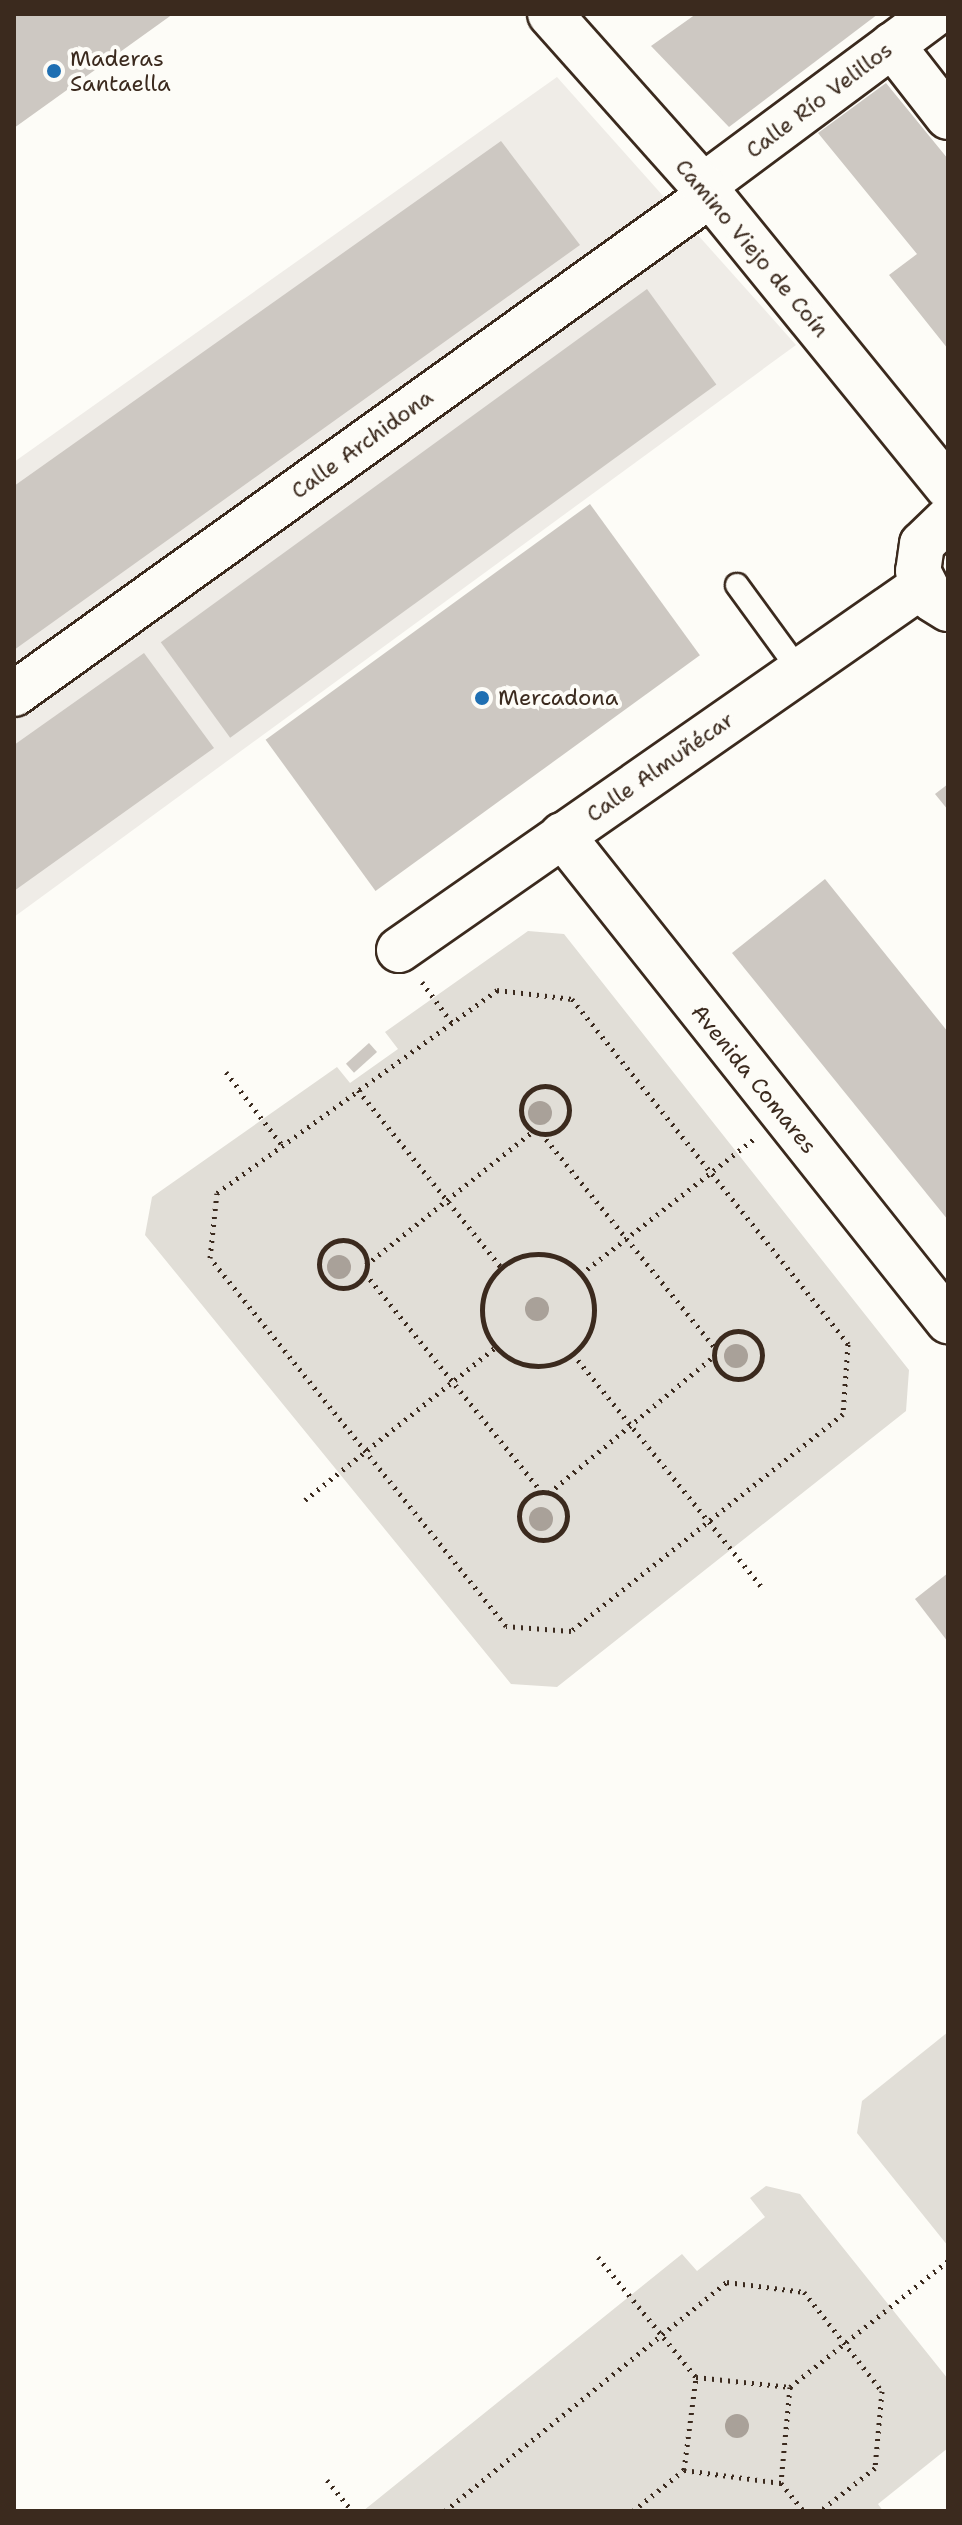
<!DOCTYPE html>
<html>
<head>
<meta charset="utf-8">
<style>
	body { margin:0 }
	#map { position:relative; width:962px; height:2525px; overflow:hidden; background:#fdfcf7; font-family:"Shantell Sans",sans-serif }
	div>[style] { position:absolute }
	.built>* { inset:0; background:#efece7 }
	.green>* { inset:0; background:#e1ded7 }
	.building>* { inset:0; background:#cdc8c2; transform-origin:0 0 }
	.path>* { height:5px; margin-top:-2.5px; transform-origin:0; background:repeating-linear-gradient(90deg,#3b2a1e 0 2px,transparent 0 8px) }
	.path>.ring { margin:-2.5px; padding:0; box-sizing:content-box; background:none; border:5px solid #3b2a1e; border-radius:50% }
	.roads { filter:drop-shadow(2px 0 #3b2a1e) drop-shadow(-2px 0 #3b2a1e) drop-shadow(0 2px #3b2a1e) drop-shadow(0 -2px #3b2a1e) }
	.lane>* { height:22px; margin:-11px; padding:0 11px; transform-origin:11px; border-radius:11px; background:#fdfcf7 }
	.street>* { height:44px; margin:-22px; padding:0 22px; transform-origin:22px; border-radius:22px; background:#fdfcf7 }
	.secondary>* { height:44px; margin:-22px; padding:0 22px; transform-origin:22px; border-radius:22px; background:#fdfcf7 }
	.trees>* { width:24px; height:24px; margin:-12px; border-radius:50%; background:#a9a199 }
	.dots>* { width:22px; height:22px; translate:-50% -50%; box-sizing:border-box; border:4px solid #fdfcf7; border-radius:50% }
	span { translate:-50% -50%; white-space:nowrap; text-align:center; line-height:1.15; -webkit-text-stroke:8px #fdfcf7; paint-order:stroke }
	.poi-label { font-size:22px; color:#3b2a1e }
	.left { translate:0 -50%; text-align:left }
	.street-label { font-size:22px; color:#3b2a1e }
	.frame { position:absolute; inset:0; border:16px solid #3b2a1e; pointer-events:none }
</style>
</head>
<body>
<div id="map">
	<div class="built">
		<div style="clip-path:polygon(557px 77px,796px 345px,14px 917px,14px 462px)"></div>
	</div>
	<div class="green">
		<div style="clip-path:polygon(528px 931px,564px 934px,909px 1370px,906px 1411px,557px 1687px,511px 1684px,145px 1235px,152px 1197px,337px 1067px,350px 1083px,398px 1049px,385px 1032px)"></div>
		<div style="clip-path:polygon(948px 2032px,948px 2246px,857px 2133px,862px 2101px)"></div>
		<div style="clip-path:polygon(766px 2186px,800px 2194px,948px 2379px,948px 2448px,878px 2504px,883px 2511px,363px 2511px,682px 2254px,697px 2271px,765px 2217px,750px 2198px)"></div>
	</div>
	<div class="building">
		<div style="clip-path:polygon(14px 14px,173px 14px,14px 128px)"></div>
		<div style="clip-path:polygon(696px 14px,878px 14px,729px 127px,651px 46px)"></div>
		<div style="clip-path:polygon(886px 83px,948px 159px,948px 349px,889px 275px,917px 254px,818px 133px)"></div>
		<div style="clip-path:polygon(501px 141px,580px 245px,14px 650px,14px 486px)"></div>
		<div style="left:647px;top:289px;width:118px;height:601px;rotate:54deg"></div>
		<div style="left:590px;top:504px;width:187px;height:401px;rotate:54deg"></div>
		<div style="clip-path:polygon(144px 653px,214px 748px,14px 891px,14px 745px)"></div>
		<div style="clip-path:polygon(948px 784px,948px 810px,935px 794px)"></div>
		<div style="clip-path:polygon(825px 879px,948px 1032px,948px 1220px,732px 953px)"></div>
		<div style="left:369px;top:1043px;width:12px;height:31px;rotate:48deg"></div>
		<div style="clip-path:polygon(948px 1573px,948px 1642px,915px 1599px)"></div>
	</div>
	<div class="path">
		<div style="left:422px;top:982px;width:51px;rotate:53.8deg"></div>
		<div style="left:497px;top:990px;width:76px;rotate:6.8deg"></div>
		<div style="left:572px;top:999px;width:442px;rotate:51.3deg"></div>
		<div style="left:848px;top:1344px;width:70px;rotate:94.1deg"></div>
		<div style="left:843px;top:1414px;width:348px;rotate:141.4deg"></div>
		<div style="left:571px;top:1631px;width:65px;rotate:-175.6deg"></div>
		<div style="left:506px;top:1626px;width:472px;rotate:-128.8deg"></div>
		<div style="left:210px;top:1258px;width:65px;rotate:-83.9deg"></div>
		<div style="left:217px;top:1193px;width:346px;rotate:-35.9deg"></div>
		<div style="left:226px;top:1072px;width:92px;rotate:52.5deg"></div>
		<div class="ring" style="left:521px;top:1086px;width:43px;height:43px"></div>
		<div style="left:358px;top:1090px;width:228px;rotate:51.1deg"></div>
		<div style="left:541px;top:1133px;width:277px;rotate:51deg"></div>
		<div class="ring" style="left:319px;top:1240px;width:43px;height:43px"></div>
		<div class="ring" style="left:482px;top:1254px;width:107px;height:107px"></div>
		<div style="left:366px;top:1265px;width:214px;rotate:-38.7deg"></div>
		<div style="left:365px;top:1273px;width:282px;rotate:51.1deg"></div>
		<div style="left:581px;top:1274px;width:219px;rotate:-38deg"></div>
		<div class="ring" style="left:714px;top:1331px;width:43px;height:43px"></div>
		<div style="left:573px;top:1354px;width:299px;rotate:51deg"></div>
		<div class="ring" style="left:519px;top:1492px;width:43px;height:43px"></div>
		<div style="left:549px;top:1493px;width:214px;rotate:-39.7deg"></div>
		<div style="left:305px;top:1500px;width:243px;rotate:-38.7deg"></div>
		<div style="left:598px;top:2257px;width:155px;rotate:50.8deg"></div>
		<div style="left:696px;top:2377px;width:95px;rotate:6.1deg"></div>
		<div style="left:790px;top:2387px;width:96px;rotate:95.4deg"></div>
		<div style="left:781px;top:2483px;width:98px;rotate:-172.4deg"></div>
		<div style="left:684px;top:2470px;width:94px;rotate:-82.6deg"></div>
		<div style="left:790px;top:2387px;width:202px;rotate:-38.6deg"></div>
		<div style="left:327px;top:2480px;width:40px;rotate:51deg"></div>
		<div style="left:781px;top:2483px;width:36px;rotate:51deg"></div>
		<div style="left:445px;top:2511px;width:363px;rotate:-39.1deg"></div>
		<div style="left:727px;top:2282px;width:78px;rotate:7.4deg"></div>
		<div style="left:804px;top:2292px;width:126px;rotate:51.8deg"></div>
		<div style="left:882px;top:2391px;width:77px;rotate:95.2deg"></div>
		<div style="left:875px;top:2468px;width:70px;rotate:142deg"></div>
		<div style="left:633px;top:2511px;width:65px;rotate:-38.8deg"></div>
	</div>
	<div class="roads">
		<div class="lane">
			<div style="left:737px;top:585px;width:105px;rotate:53.9deg"></div>
		</div>
		<div class="street">
			<div style="left:892px;top:45px;width:91px;rotate:52.1deg"></div>
			<div style="left:703px;top:186px;width:289px;rotate:-36.6deg"></div>
			<div style="left:14px;top:694px;width:856px;rotate:-35.64deg"></div>
			<div style="left:562px;top:835px;width:621px;rotate:51.54deg"></div>
			<div style="left:399px;top:950px;width:639px;rotate:-34.86deg"></div>
		</div>
		<div class="secondary">
			<div style="left:550px;top:14px;width:230px;rotate:48.3deg"></div>
			<div style="left:703px;top:186px;width:388px;rotate:50.9deg"></div>
			<div style="left:948px;top:519px;width:36px;rotate:136deg"></div>
			<div style="left:922px;top:544px;width:27px;rotate:98deg"></div>
			<div style="left:918px;top:571px;width:31px;rotate:63deg"></div>
			<div style="left:932px;top:599px;width:19px;rotate:32deg"></div>
		</div>
	</div>
	<div class="trees">
		<div style="left:540px;top:1113px"></div>
		<div style="left:339px;top:1267px"></div>
		<div style="left:537px;top:1309px"></div>
		<div style="left:736px;top:1356px"></div>
		<div style="left:541px;top:1519px"></div>
		<div style="left:737px;top:2426px"></div>
	</div>
	<div class="dots">
		<div style="left:54px;top:71px;background:#1f6fb2"></div>
		<div style="left:482px;top:698px;background:#1f6fb2"></div>
	</div>
	<div class="poi-label">
		<span class="left" style="left:70px;top:71px">Maderas<br>Santaella</span>
		<span class="left" style="left:498px;top:698px">Mercadona</span>
	</div>
	<div class="street-label">
		<span style="left:819px;top:100px;rotate:-37deg">Calle Río Velillos</span>
		<span style="left:752px;top:248px;rotate:50deg">Camino Viejo de Coín</span>
		<span style="left:362px;top:444px;rotate:-36deg">Calle Archidona</span>
		<span style="left:660px;top:767px;rotate:-35deg">Calle Almuñécar</span>
		<span style="left:754px;top:1079px;rotate:51deg">Avenida Comares</span>
	</div>
	<div class="frame"></div>
</div>
</body>
</html>
